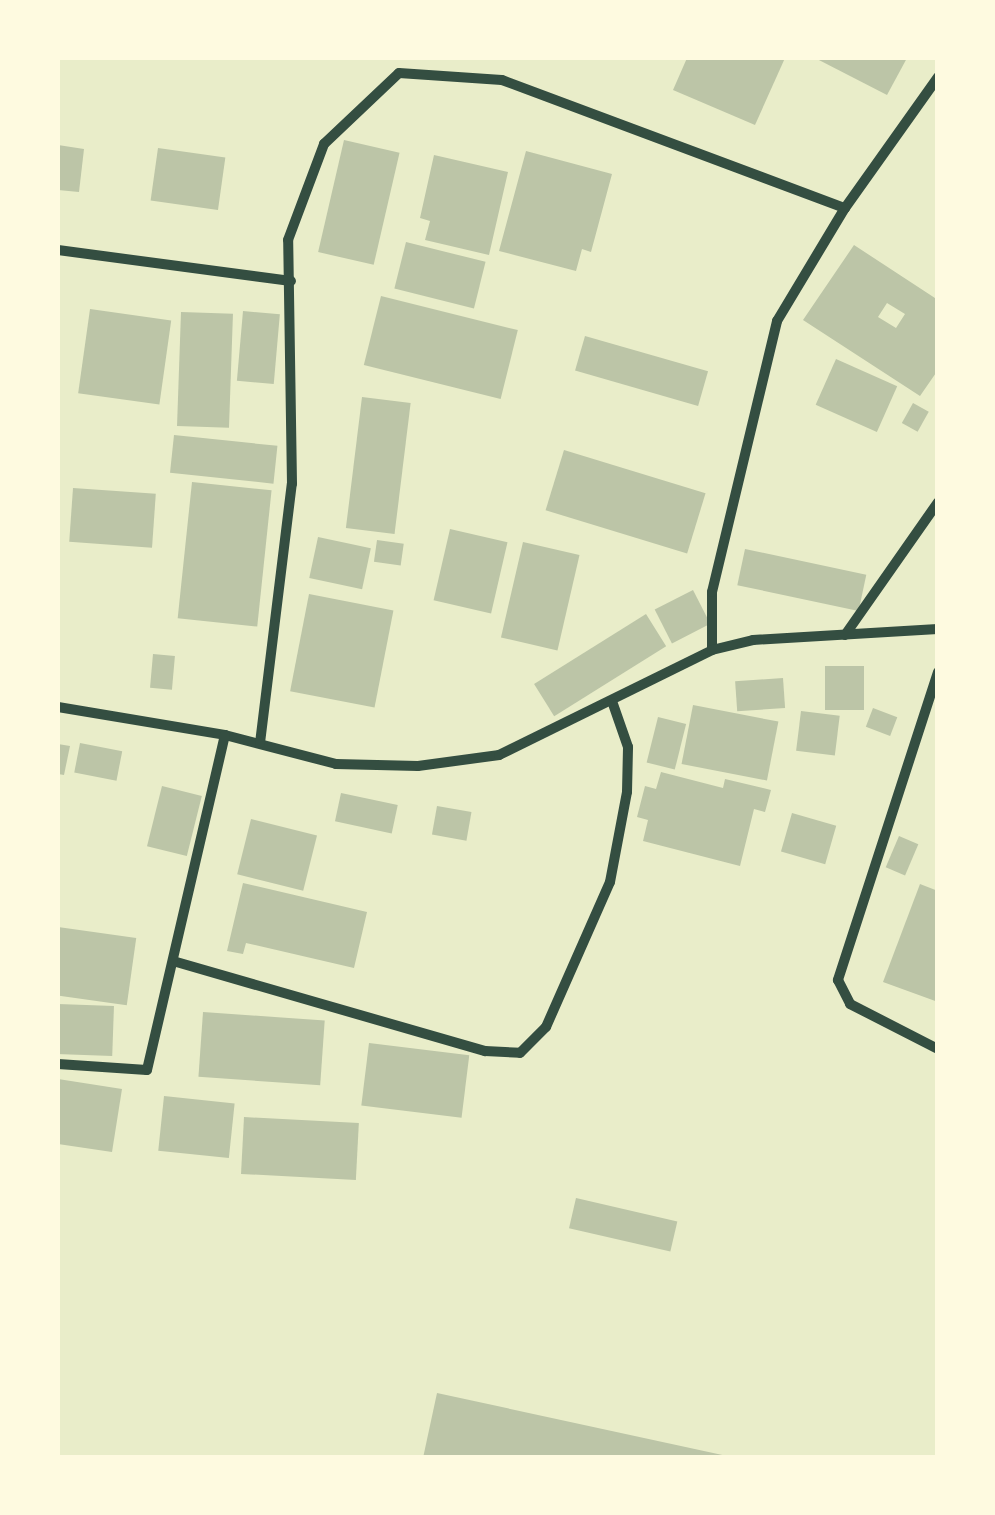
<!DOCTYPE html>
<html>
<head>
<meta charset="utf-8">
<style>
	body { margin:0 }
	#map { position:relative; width:995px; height:1515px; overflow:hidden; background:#e9edc9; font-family:"Noto Sans",sans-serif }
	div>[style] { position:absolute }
	.building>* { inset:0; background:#bcc5a7; transform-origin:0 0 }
	.minor>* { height:10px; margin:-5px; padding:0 5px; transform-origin:5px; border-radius:5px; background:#344e41 }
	span { translate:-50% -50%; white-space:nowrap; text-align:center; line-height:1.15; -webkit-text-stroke:10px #fefae0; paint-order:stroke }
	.frame { position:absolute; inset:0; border:60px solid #fefae0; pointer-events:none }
</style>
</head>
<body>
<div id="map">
	<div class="building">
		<div style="clip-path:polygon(687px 58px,785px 58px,755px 125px,673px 90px)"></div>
		<div style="clip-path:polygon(815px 58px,907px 58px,887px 95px)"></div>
		<div style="left:344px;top:140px;width:57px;height:115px;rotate:13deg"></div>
		<div style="clip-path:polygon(58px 145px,84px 149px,79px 192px,58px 190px)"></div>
		<div style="left:158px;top:148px;width:68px;height:53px;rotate:8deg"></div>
		<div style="clip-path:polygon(526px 151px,612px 174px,591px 252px,582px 249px,576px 271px,499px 251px)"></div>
		<div style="clip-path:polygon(434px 155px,508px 172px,489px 255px,425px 240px,430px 221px,420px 218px)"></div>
		<div style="left:406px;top:242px;width:82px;height:48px;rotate:14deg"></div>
		<div style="clip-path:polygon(evenodd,854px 245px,938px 300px,938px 370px,920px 396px,803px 320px,854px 245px,887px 303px,905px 314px,896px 328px,878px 317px,887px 303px)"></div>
		<div style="left:381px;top:296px;width:141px;height:71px;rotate:14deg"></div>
		<div style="left:90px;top:309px;width:82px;height:85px;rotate:8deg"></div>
		<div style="left:243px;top:311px;width:37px;height:70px;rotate:5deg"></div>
		<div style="left:181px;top:312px;width:52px;height:114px;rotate:2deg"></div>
		<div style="left:585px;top:336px;width:128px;height:36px;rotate:16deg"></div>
		<div style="left:836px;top:359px;width:67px;height:50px;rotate:24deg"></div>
		<div style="left:362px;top:397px;width:49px;height:132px;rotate:7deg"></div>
		<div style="left:913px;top:403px;width:18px;height:23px;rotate:29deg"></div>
		<div style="left:174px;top:435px;width:104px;height:38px;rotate:6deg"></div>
		<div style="left:564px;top:450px;width:148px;height:63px;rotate:17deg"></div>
		<div style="left:192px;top:482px;width:80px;height:137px;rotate:6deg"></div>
		<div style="left:73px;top:488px;width:83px;height:54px;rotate:4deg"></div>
		<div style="left:450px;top:529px;width:59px;height:73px;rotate:13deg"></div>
		<div style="left:318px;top:537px;width:54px;height:42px;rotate:12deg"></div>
		<div style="left:377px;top:540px;width:27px;height:22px;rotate:8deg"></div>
		<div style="left:523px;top:542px;width:58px;height:98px;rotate:13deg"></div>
		<div style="left:745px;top:549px;width:124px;height:37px;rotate:12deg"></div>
		<div style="left:693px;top:590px;width:38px;height:43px;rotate:63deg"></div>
		<div style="left:309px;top:594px;width:86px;height:99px;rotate:11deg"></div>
		<div style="left:646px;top:614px;width:38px;height:132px;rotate:58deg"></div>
		<div style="left:153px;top:654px;width:22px;height:34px;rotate:5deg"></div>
		<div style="left:825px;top:666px;width:39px;height:44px"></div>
		<div style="left:783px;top:678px;width:30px;height:48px;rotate:86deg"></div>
		<div style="left:693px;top:705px;width:87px;height:60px;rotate:11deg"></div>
		<div style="left:873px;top:708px;width:26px;height:20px;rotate:21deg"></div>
		<div style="left:801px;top:711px;width:39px;height:40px;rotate:7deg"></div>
		<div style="left:658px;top:717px;width:29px;height:47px;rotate:14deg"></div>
		<div style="left:80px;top:743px;width:43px;height:30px;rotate:11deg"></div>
		<div style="clip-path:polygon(58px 744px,70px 746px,64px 775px,58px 774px)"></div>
		<div style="clip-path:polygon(661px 772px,723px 788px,725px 779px,771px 790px,765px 812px,754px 809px,740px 866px,643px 841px,648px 820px,637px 817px,645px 786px,656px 789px)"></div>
		<div style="left:162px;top:786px;width:41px;height:62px;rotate:14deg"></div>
		<div style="left:341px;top:793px;width:58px;height:29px;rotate:12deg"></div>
		<div style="left:437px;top:806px;width:35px;height:29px;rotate:10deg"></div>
		<div style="left:792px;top:813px;width:46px;height:40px;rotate:16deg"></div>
		<div style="left:251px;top:819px;width:68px;height:57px;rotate:14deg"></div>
		<div style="left:899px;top:836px;width:21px;height:34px;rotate:23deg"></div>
		<div style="clip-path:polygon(243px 883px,367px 912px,354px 968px,246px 943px,243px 954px,227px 951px)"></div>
		<div style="clip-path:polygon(920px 884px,938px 891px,938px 1002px,883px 982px)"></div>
		<div style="left:58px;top:927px;width:79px;height:68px;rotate:8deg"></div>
		<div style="left:58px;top:1004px;width:56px;height:50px;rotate:2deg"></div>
		<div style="left:203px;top:1012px;width:122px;height:65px;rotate:4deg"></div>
		<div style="left:369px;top:1043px;width:101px;height:63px;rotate:7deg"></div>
		<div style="clip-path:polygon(58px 1079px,122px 1089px,112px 1152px,58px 1144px)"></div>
		<div style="left:164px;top:1096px;width:71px;height:55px;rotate:6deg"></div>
		<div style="left:244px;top:1117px;width:115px;height:57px;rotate:3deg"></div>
		<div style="left:576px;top:1198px;width:104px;height:31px;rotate:13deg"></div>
		<div style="clip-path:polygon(437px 1393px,727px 1456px,726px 1458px,423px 1458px)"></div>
	</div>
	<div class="minor">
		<div style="left:58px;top:250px;width:235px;rotate:7.6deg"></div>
		<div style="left:845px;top:635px;width:162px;rotate:-55deg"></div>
		<div style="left:712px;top:650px;width:58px;rotate:-90deg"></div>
		<div style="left:712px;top:592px;width:279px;rotate:-76.5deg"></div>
		<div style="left:777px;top:321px;width:132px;rotate:-59deg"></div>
		<div style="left:845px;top:208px;width:161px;rotate:-54.6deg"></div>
		<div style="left:938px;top:672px;width:324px;rotate:108deg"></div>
		<div style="left:838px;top:980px;width:27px;rotate:63deg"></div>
		<div style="left:850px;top:1004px;width:99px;rotate:27.1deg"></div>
		<div style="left:58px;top:707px;width:169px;rotate:9.5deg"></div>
		<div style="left:225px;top:735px;width:115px;rotate:14.6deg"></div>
		<div style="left:336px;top:764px;width:82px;rotate:1.4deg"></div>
		<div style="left:418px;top:766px;width:82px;rotate:-7.7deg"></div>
		<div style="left:499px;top:755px;width:237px;rotate:-26.2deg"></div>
		<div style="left:712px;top:650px;width:42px;rotate:-13.7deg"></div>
		<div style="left:753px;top:640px;width:185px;rotate:-3.4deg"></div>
		<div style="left:260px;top:743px;width:261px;rotate:-83deg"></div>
		<div style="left:292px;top:484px;width:244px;rotate:-90.9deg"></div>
		<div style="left:288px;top:240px;width:103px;rotate:-69.4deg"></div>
		<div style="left:324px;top:144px;width:103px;rotate:-43.4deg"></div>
		<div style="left:399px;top:73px;width:103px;rotate:3.9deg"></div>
		<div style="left:502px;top:80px;width:366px;rotate:20.5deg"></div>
		<div style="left:173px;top:961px;width:325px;rotate:16.1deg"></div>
		<div style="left:485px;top:1051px;width:35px;rotate:3deg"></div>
		<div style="left:520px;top:1053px;width:37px;rotate:-45deg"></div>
		<div style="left:546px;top:1027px;width:158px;rotate:-66.2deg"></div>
		<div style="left:610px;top:882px;width:92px;rotate:-79.3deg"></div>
		<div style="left:627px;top:792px;width:45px;rotate:-88.7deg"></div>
		<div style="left:628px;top:747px;width:46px;rotate:-109.2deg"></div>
		<div style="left:58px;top:1064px;width:89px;rotate:3.9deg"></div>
		<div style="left:147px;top:1070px;width:344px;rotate:-76.9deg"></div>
	</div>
	<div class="frame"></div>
</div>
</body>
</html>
